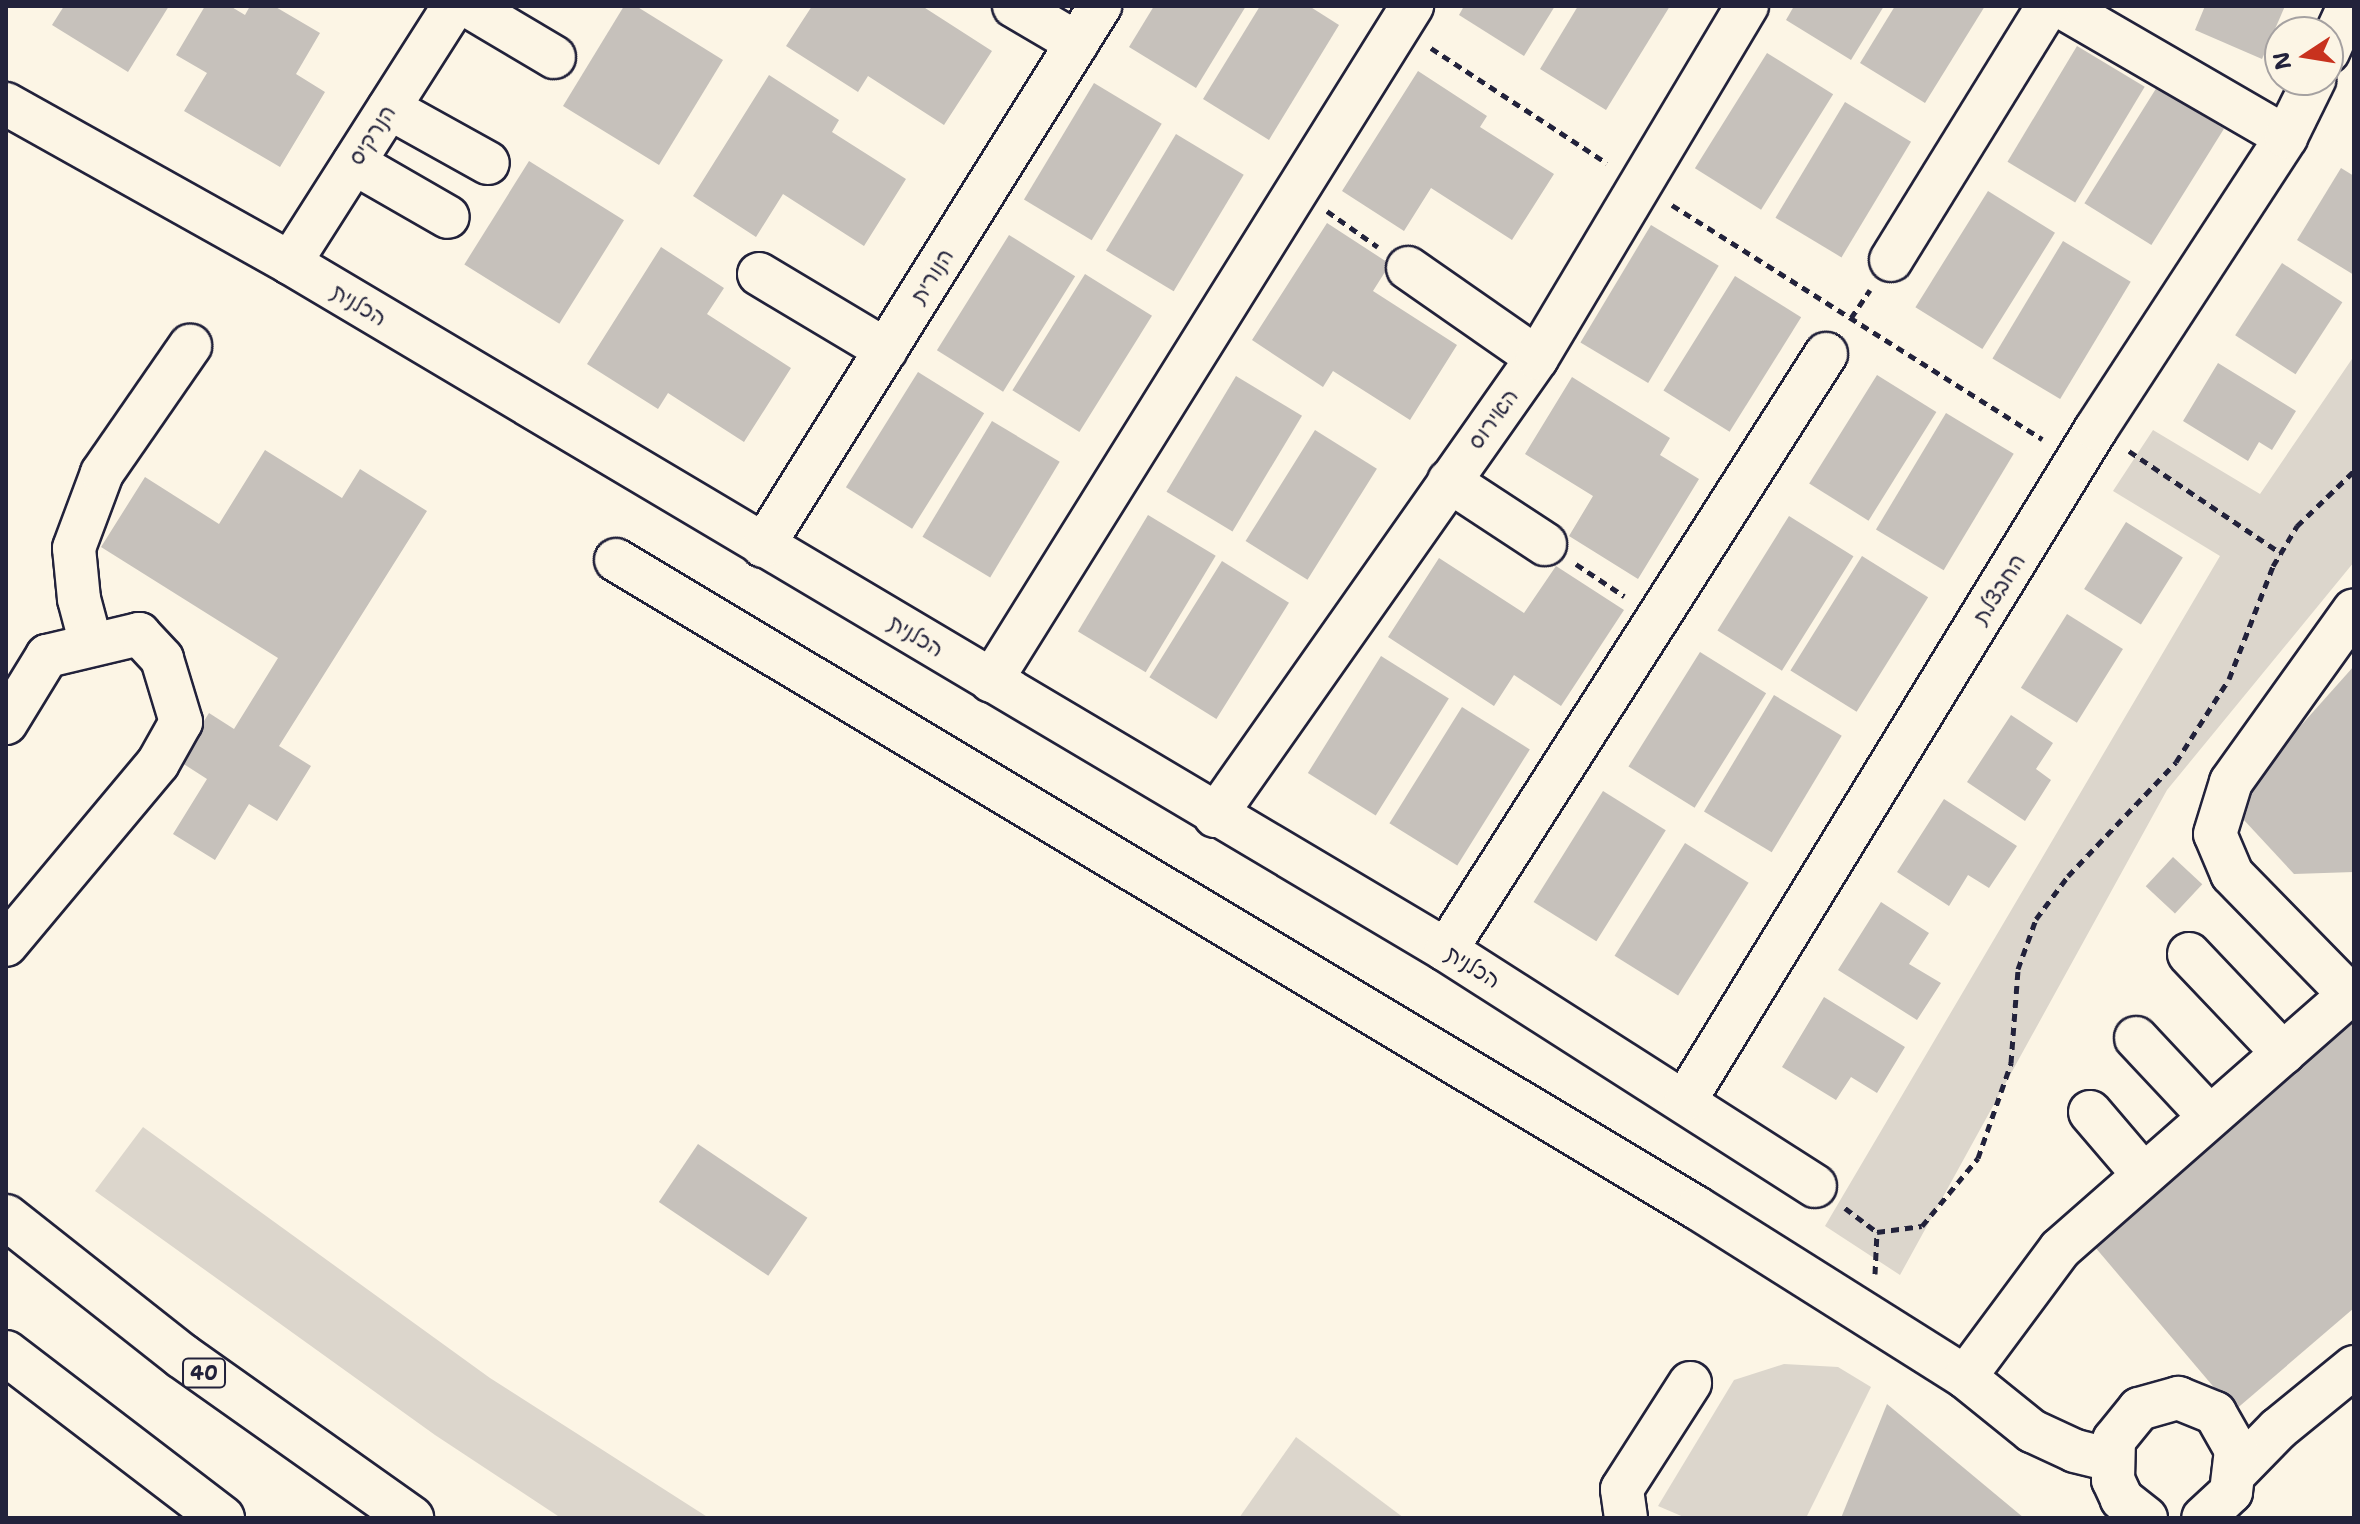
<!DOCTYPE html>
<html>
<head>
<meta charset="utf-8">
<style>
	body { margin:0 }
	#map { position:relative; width:2360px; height:1524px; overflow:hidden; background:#fcf5e5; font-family:"Shantell Sans","Playpen Sans Hebrew",sans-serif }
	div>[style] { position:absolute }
	.green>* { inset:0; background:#dcd6cc }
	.building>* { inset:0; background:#c6c1bb; transform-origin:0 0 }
	.path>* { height:5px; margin-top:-2.5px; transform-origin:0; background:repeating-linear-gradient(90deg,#22223b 0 8px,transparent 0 14px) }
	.roads { filter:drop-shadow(2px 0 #22223b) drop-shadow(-2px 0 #22223b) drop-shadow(0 2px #22223b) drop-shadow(0 -2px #22223b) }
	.minor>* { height:42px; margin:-21px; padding:0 21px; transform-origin:21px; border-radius:21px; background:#fcf5e5 }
	.highway>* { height:44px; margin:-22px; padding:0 22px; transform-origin:22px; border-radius:22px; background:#fcf5e5 }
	span { translate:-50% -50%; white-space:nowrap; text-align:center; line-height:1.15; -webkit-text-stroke:7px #fcf5e5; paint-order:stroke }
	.shield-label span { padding:2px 6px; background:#fcf5e5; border:2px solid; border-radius:6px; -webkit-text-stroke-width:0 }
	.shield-label { font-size:20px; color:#22223b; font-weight:700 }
	.street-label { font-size:22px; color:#22223b }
	.frame { position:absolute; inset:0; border:8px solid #22223b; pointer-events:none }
	.north { position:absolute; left:2264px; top:16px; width:80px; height:80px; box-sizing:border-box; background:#fcf5e5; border:2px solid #a5a1a1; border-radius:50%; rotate:258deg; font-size:22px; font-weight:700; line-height:32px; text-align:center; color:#22223b }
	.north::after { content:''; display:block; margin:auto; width:28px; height:36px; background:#c8321e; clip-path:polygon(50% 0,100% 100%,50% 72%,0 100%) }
</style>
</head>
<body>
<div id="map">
	<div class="green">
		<div style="clip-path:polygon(2354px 356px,2354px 562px,2167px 790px,1900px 1275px,1825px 1226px,2220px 556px,2113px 491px,2153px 430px,2260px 494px)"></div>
		<div style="clip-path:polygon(143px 1127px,490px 1378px,709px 1518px,561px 1518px,435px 1435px,95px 1191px)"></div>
		<div style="clip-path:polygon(1784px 1364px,1838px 1367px,1871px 1387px,1806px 1518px,1686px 1518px,1658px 1506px,1734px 1380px)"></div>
		<div style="clip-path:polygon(1296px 1437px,1404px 1518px,1239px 1518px)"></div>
	</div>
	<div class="building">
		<div style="clip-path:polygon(64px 6px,169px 6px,128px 72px,52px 25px)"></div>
		<div style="clip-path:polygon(205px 6px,230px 6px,245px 15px,250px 6px,274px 6px,320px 33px,296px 74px,325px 92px,280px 167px,184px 111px,207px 73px,176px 55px)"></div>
		<div style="clip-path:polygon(624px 6px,636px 6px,723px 60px,659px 165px,563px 106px)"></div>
		<div style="clip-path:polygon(812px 6px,922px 6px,992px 51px,944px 125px,868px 76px,858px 92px,786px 46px)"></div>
		<div style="clip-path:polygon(1154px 6px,1246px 6px,1196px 88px,1129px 47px)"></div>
		<div style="clip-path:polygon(1260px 6px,1309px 6px,1339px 25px,1269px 140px,1203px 99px)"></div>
		<div style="clip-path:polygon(1464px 6px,1555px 6px,1524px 56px,1459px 15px)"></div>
		<div style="clip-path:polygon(1578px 6px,1670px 6px,1606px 110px,1540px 69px)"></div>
		<div style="clip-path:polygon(1794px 6px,1884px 6px,1851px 60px,1786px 20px)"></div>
		<div style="clip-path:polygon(1895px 6px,1985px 6px,1925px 103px,1860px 63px)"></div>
		<div style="clip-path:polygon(2205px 6px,2285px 6px,2262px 59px,2195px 30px)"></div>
		<div style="left:2077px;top:46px;width:79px;height:135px;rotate:31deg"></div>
		<div style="left:1767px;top:53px;width:78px;height:136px;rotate:32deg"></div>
		<div style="clip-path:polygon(1418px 71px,1487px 116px,1480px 127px,1554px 174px,1512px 240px,1431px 188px,1404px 231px,1342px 191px)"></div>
		<div style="clip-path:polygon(769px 75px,839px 120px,832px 132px,906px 179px,864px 246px,783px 194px,756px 237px,693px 196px)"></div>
		<div style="left:1094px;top:83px;width:79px;height:136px;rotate:31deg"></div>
		<div style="left:2157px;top:87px;width:79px;height:137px;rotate:32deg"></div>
		<div style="left:1845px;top:102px;width:77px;height:135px;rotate:31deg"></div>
		<div style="left:1176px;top:134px;width:79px;height:136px;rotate:31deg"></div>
		<div style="left:529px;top:161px;width:112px;height:122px;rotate:32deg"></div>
		<div style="clip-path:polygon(2341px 168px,2354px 176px,2354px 275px,2297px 240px)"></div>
		<div style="left:1988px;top:191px;width:79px;height:137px;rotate:32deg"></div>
		<div style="clip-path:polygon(1327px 223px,1390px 264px,1373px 291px,1457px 345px,1410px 420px,1333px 371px,1323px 387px,1252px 340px)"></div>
		<div style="left:1651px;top:225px;width:79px;height:137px;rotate:31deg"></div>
		<div style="left:1009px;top:235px;width:78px;height:136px;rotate:32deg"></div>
		<div style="left:2063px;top:241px;width:79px;height:137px;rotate:31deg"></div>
		<div style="clip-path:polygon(661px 247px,724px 288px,707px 314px,791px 368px,744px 442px,668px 393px,658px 409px,587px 364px)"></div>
		<div style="left:2282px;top:263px;width:72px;height:86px;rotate:33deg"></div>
		<div style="left:1085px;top:274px;width:79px;height:137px;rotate:32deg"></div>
		<div style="left:1735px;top:276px;width:78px;height:135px;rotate:32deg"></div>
		<div style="clip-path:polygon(2218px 363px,2296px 411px,2272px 450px,2259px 442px,2248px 461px,2183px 421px)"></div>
		<div style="left:918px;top:372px;width:78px;height:136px;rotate:32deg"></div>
		<div style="left:1877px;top:375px;width:70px;height:128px;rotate:32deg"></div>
		<div style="left:1236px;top:376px;width:77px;height:135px;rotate:31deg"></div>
		<div style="clip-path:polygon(1572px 377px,1670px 438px,1660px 455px,1699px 479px,1638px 579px,1569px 536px,1593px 496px,1525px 454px)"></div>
		<div style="left:1946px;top:413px;width:79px;height:136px;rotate:31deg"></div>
		<div style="left:992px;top:421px;width:79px;height:135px;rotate:31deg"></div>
		<div style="left:1315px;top:430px;width:73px;height:131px;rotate:32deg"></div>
		<div style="clip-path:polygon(265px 450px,342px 498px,360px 469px,427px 511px,279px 746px,311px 766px,277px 821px,249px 804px,215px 860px,173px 834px,207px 779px,179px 761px,209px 713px,234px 729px,278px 658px,101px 547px,145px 477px,219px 524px)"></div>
		<div style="left:1148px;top:515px;width:79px;height:136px;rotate:31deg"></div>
		<div style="left:1789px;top:516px;width:76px;height:135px;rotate:32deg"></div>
		<div style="left:2126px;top:522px;width:67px;height:79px;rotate:32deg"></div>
		<div style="left:1862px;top:556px;width:78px;height:135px;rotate:32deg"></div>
		<div style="clip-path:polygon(1439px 558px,1524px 613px,1556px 566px,1624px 610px,1561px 706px,1514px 675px,1494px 706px,1388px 637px)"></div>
		<div style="left:1222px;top:561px;width:79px;height:137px;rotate:32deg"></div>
		<div style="left:2067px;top:614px;width:66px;height:87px;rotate:32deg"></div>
		<div style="left:1700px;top:652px;width:78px;height:135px;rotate:32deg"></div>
		<div style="left:1381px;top:656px;width:80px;height:138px;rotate:32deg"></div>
		<div style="clip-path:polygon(2354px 666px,2354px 872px,2294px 874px,2230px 805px)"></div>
		<div style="left:1774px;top:695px;width:79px;height:136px;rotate:31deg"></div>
		<div style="left:1462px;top:707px;width:80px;height:137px;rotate:32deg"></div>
		<div style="clip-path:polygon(2011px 715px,2053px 743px,2036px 769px,2051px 780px,2025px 821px,1967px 782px)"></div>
		<div style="left:1603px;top:791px;width:74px;height:131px;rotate:32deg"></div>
		<div style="clip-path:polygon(1944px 799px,2017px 846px,1989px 888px,1968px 875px,1949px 906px,1897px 872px)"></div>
		<div style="left:1685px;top:843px;width:75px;height:133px;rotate:32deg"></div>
		<div style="left:2173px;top:857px;width:40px;height:40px;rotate:43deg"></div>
		<div style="clip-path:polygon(1881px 902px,1929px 933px,1909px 964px,1941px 983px,1917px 1020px,1838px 970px)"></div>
		<div style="clip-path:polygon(1824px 997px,1905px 1047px,1877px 1093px,1851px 1077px,1836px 1100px,1782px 1067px)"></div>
		<div style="clip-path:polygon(2354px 1013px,2354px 1308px,2234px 1411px,2089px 1240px)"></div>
		<div style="left:698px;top:1144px;width:132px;height:70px;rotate:34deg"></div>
		<div style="clip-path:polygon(1887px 1404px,2024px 1518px,1841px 1518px)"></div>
	</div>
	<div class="path">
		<div style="left:1431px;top:48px;width:210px;rotate:33.2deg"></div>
		<div style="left:1672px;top:205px;width:438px;rotate:32.3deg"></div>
		<div style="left:1327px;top:211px;width:62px;rotate:35.2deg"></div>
		<div style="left:1851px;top:318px;width:34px;rotate:-56deg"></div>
		<div style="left:2129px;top:451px;width:183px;rotate:33.9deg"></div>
		<div style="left:1576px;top:564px;width:58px;rotate:33.7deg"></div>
		<div style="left:1845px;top:1208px;width:40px;rotate:37deg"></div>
		<div style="left:1877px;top:1232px;width:45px;rotate:-7.6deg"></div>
		<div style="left:1922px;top:1226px;width:88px;rotate:-50.5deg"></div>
		<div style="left:1978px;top:1158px;width:101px;rotate:-70.8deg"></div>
		<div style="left:2011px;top:1063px;width:94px;rotate:-85.7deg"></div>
		<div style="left:2018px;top:969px;width:53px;rotate:-70.2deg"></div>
		<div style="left:2036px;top:919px;width:54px;rotate:-53.3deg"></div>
		<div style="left:2068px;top:876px;width:157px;rotate:-46.5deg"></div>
		<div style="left:2176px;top:762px;width:98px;rotate:-57.4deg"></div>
		<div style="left:2229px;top:679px;width:121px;rotate:-68.7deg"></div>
		<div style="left:2273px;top:566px;width:47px;rotate:-59deg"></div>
		<div style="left:2297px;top:526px;width:79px;rotate:-44deg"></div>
		<div style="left:1875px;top:1274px;width:42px;rotate:-87.3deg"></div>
	</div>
	<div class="roads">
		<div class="minor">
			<div style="left:468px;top:6px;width:100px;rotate:30.7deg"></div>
			<div style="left:1014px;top:6px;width:73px;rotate:30.4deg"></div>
			<div style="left:2060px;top:6px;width:261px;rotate:30.1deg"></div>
			<div style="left:2328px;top:52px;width:51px;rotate:-65.5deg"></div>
			<div style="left:6px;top:104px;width:325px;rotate:29.2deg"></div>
			<div style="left:290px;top:263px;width:1345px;rotate:30.72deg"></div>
			<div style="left:1446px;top:950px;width:438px;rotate:32.6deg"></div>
			<div style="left:389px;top:108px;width:113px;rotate:29.1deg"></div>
			<div style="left:354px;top:163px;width:108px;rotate:29.9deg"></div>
			<div style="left:1891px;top:260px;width:299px;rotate:-58.3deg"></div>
			<div style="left:290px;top:263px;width:305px;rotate:-57.5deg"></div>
			<div style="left:1408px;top:268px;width:157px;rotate:34.9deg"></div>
			<div style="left:759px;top:274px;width:148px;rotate:30.9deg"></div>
			<div style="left:1449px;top:481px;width:115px;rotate:33.3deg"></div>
			<div style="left:763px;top:546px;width:637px;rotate:-58.03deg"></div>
			<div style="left:616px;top:560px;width:1260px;rotate:30.94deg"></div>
			<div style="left:1697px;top:1208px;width:317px;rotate:32.2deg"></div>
			<div style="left:1965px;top:1377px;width:86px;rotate:38.9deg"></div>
			<div style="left:2032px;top:1431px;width:47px;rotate:24.9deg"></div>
			<div style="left:2075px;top:1451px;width:37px;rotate:14deg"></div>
			<div style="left:91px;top:644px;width:47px;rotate:-104.9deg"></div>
			<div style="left:79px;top:599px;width:51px;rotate:-95.6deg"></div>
			<div style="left:74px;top:548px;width:80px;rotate:-69.5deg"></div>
			<div style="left:102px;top:473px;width:155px;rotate:-55.3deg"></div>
			<div style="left:991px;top:681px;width:796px;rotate:-58.05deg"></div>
			<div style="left:6px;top:723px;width:79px;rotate:-58.5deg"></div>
			<div style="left:47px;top:656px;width:95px;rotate:-13.4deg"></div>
			<div style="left:139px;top:634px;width:34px;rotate:47deg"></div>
			<div style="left:162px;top:659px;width:66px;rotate:73.2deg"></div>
			<div style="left:181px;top:722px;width:47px;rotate:119.3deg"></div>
			<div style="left:158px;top:763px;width:237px;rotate:129.9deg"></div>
			<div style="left:1215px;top:816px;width:560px;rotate:-54.89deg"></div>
			<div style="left:1537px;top:358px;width:410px;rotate:-59.2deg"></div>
			<div style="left:1446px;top:950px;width:707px;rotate:-57.48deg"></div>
			<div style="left:2189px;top:954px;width:137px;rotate:46.5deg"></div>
			<div style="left:2350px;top:995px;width:169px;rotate:-134.3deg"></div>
			<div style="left:2232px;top:874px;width:43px;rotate:-113deg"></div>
			<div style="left:2215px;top:834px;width:54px;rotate:-72.9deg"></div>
			<div style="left:2231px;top:782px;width:211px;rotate:-54.4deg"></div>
			<div style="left:2136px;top:1038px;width:107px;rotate:46.9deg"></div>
			<div style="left:1686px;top:1099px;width:785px;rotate:-58.54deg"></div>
			<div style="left:2096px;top:429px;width:348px;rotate:-56.9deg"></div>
			<div style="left:2286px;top:137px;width:64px;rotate:-63.8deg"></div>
			<div style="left:2090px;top:1112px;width:82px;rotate:49.5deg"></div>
			<div style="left:1965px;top:1377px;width:159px;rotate:-53.4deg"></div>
			<div style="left:2060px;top:1249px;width:391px;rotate:-41.3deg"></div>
			<div style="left:2237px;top:1471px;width:59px;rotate:-45.7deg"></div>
			<div style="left:2278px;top:1429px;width:98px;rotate:-39.2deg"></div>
			<div style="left:1626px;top:1518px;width:29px;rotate:-98deg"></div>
			<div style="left:1622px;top:1489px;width:126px;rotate:-57.3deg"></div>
			<div style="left:2146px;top:1518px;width:31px;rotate:-142deg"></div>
			<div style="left:2122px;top:1499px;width:21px;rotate:-115deg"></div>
			<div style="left:2113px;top:1480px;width:40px;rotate:-88.6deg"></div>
			<div style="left:2114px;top:1440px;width:40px;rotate:-51deg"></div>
			<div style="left:2139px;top:1409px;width:41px;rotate:-15.8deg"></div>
			<div style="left:2178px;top:1398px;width:40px;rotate:22deg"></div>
			<div style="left:2215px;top:1413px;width:43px;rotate:60.4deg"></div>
			<div style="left:2236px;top:1450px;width:42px;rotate:96.8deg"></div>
			<div style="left:2231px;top:1492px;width:38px;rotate:137deg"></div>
		</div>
		<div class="highway">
			<div style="left:6px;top:1217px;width:224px;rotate:38.3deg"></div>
			<div style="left:182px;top:1356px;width:281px;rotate:35.3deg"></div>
			<div style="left:6px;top:1353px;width:272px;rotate:37.4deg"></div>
		</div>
	</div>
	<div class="shield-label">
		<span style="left:204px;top:1373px">40</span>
	</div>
	<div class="street-label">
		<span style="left:372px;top:135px;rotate:-57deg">הנרקיס</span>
		<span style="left:932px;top:276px;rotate:-58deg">הנורית</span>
		<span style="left:359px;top:305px;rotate:31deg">הכלנית</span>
		<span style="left:1493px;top:419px;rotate:-54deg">האירוס</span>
		<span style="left:1999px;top:589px;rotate:-58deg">החבצלת</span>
		<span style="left:916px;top:636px;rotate:31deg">הכלנית</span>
		<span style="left:1473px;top:967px;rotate:32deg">הכלנית</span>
	</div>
	<div class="frame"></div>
	<div class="north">N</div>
</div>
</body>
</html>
